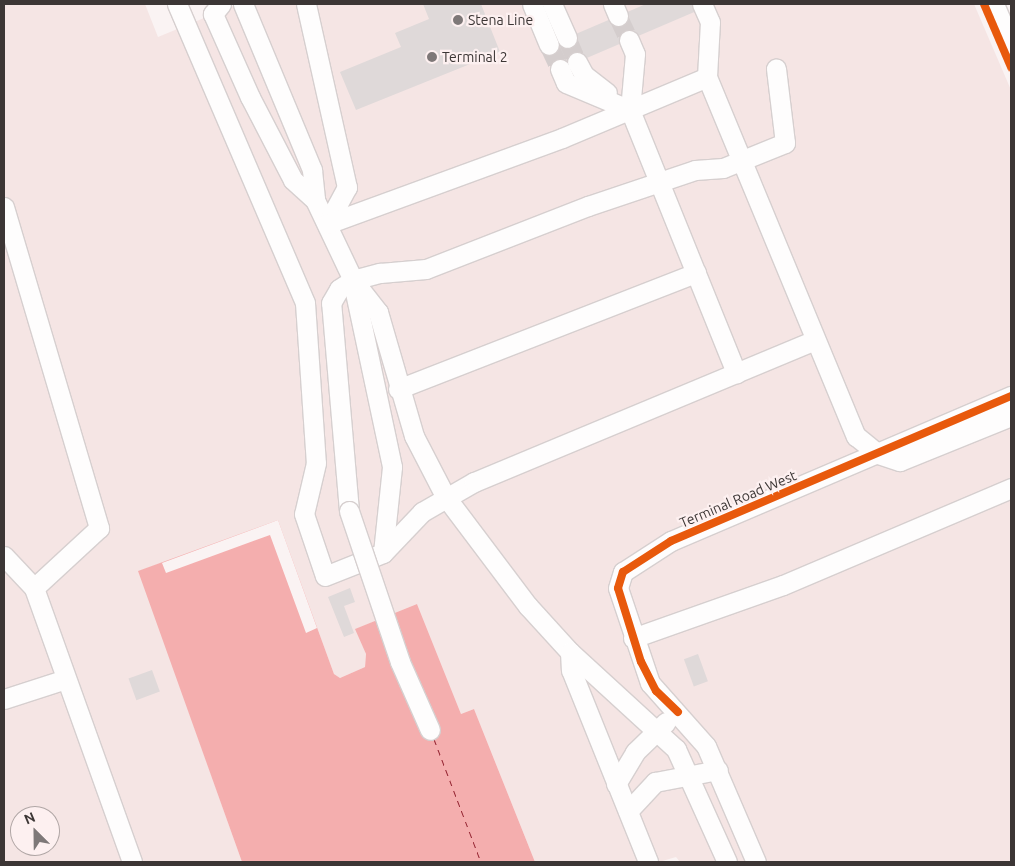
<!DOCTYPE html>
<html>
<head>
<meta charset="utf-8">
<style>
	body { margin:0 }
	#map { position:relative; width:1015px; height:866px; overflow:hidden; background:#faf3f3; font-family:Ubuntu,sans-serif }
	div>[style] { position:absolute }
	.built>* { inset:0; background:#f5e5e4 }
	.water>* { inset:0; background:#f4aeae }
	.pier>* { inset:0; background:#faf3f3 }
	.ferry>* { height:1px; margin-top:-0.5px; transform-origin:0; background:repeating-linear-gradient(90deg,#932330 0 6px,transparent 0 11px) }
	.building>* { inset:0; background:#dfd9d9; transform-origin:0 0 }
	.minor-tunnel>* { height:19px; margin-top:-9.5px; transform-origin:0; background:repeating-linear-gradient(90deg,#d4cdcd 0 19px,transparent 0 28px) }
	.roads { filter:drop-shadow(1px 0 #d6cfcf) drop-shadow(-1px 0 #d6cfcf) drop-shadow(0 1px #d6cfcf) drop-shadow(0 -1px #d6cfcf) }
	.minor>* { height:19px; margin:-9.5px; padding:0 9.5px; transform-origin:9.5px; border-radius:9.5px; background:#fefdfd }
	.bridges { filter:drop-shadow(1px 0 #d6cfcf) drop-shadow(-1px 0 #d6cfcf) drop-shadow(0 1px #d6cfcf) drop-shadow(0 -1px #d6cfcf) }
	.minor-bridge>* { height:19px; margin:-9.5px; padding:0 9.5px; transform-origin:9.5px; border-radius:9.5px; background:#fefdfd }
	.cycleway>* { height:8px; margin:-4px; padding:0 4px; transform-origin:4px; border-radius:4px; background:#e8590c }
	.dots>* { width:14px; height:14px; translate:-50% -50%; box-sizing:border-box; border:2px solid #fdf0f0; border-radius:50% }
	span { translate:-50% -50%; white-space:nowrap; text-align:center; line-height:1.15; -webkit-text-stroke:4.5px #fdf0f0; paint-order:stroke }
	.poi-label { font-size:14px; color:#3c3635 }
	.left { translate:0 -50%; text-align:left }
	.street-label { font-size:14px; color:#3c3635 }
	.frame { position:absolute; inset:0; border:5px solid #3c3635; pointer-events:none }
	.north { position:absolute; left:10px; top:806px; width:50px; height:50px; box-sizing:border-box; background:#fdf0f0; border:1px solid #b0a6a5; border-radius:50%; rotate:337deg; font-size:14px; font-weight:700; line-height:20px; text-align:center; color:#3c3635 }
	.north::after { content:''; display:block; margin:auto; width:18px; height:22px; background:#7e7878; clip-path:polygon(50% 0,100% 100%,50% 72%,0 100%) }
</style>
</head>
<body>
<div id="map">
	<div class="built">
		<div style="clip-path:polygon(evenodd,4px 4px,145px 4px,158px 37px,238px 4px,974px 4px,1011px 90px,1011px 862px,680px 862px,676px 857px,659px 862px,535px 862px,474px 709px,461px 714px,417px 604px,356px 629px,366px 654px,365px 667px,340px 678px,334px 674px,278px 520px,139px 571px,242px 862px,4px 862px,4px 4px,20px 816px,50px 816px,50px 846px,20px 846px,20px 816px)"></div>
	</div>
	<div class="water">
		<div style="clip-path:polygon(278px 520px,334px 674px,340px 678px,365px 667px,366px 654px,355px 629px,417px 604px,461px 714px,474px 709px,535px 862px,242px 862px,138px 571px)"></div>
	</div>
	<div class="pier">
		<div style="clip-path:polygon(278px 520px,317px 628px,306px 633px,270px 535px,166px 573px,162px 563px)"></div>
	</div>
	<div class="ferry">
		<div style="left:434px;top:739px;width:132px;rotate:69.1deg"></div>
	</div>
	<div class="building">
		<div style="clip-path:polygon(423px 4px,481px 4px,500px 52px,356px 110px,340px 72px,401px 47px,395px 33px,429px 19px)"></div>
		<div style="clip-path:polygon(646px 4px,713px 4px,554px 72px,543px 48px)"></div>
		<div style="clip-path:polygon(350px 588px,355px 602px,344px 606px,354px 633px,344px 637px,328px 597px)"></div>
		<div style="left:698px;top:654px;width:29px;height:15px;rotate:70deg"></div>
		<div style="left:152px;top:670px;width:23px;height:25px;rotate:70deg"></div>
	</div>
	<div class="minor-tunnel">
		<div style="left:618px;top:16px;width:26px;rotate:65deg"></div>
		<div style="left:567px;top:38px;width:26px;rotate:67deg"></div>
		<div style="left:549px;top:45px;width:26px;rotate:65deg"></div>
	</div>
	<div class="roads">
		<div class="minor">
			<div style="left:177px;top:4px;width:325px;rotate:66.8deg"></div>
			<div style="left:305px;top:303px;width:160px;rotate:86.1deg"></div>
			<div style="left:316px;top:463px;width:52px;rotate:103.2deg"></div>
			<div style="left:304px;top:514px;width:65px;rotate:71.3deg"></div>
			<div style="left:325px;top:576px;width:62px;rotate:-21.6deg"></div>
			<div style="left:383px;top:553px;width:57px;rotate:-46.4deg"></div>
			<div style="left:422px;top:512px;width:60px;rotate:-30deg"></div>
			<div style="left:474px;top:482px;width:369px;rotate:-22.6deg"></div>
			<div style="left:221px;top:4px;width:13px;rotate:129deg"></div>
			<div style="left:213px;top:14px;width:91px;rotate:66deg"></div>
			<div style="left:250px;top:97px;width:93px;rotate:62.6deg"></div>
			<div style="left:293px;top:180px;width:30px;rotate:42deg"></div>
			<div style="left:315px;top:200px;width:89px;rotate:64.6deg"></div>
			<div style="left:353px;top:280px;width:41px;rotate:52deg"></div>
			<div style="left:378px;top:312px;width:129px;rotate:73.8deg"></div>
			<div style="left:414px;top:436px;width:68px;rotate:62.7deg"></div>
			<div style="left:445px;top:496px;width:138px;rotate:53deg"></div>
			<div style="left:528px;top:606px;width:62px;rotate:47.6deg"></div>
			<div style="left:570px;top:652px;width:144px;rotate:42.5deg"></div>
			<div style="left:676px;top:749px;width:124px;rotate:65.7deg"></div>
			<div style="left:243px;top:4px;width:180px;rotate:67.4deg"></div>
			<div style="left:312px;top:170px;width:30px;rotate:84deg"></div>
			<div style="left:306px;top:4px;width:188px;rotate:77.4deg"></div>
			<div style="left:347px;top:187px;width:42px;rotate:118.4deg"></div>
			<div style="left:532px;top:4px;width:44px;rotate:67.5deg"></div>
			<div style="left:552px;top:4px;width:37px;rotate:66deg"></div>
			<div style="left:613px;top:4px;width:13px;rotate:67deg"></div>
			<div style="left:994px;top:4px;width:43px;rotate:67deg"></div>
			<div style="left:629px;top:40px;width:15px;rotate:67deg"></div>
			<div style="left:635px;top:54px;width:56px;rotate:95.1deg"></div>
			<div style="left:630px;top:110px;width:284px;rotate:68deg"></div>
			<div style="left:577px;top:62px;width:15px;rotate:62deg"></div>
			<div style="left:584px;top:75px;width:29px;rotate:38deg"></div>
			<div style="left:560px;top:69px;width:15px;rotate:67deg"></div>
			<div style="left:566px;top:83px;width:69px;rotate:22.9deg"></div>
			<div style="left:707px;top:77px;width:389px;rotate:67.5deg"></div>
			<div style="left:856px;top:436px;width:28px;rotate:39deg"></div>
			<div style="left:878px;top:454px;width:23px;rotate:18deg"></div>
			<div style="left:900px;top:461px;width:120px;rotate:-22.1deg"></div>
			<div style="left:4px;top:207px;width:335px;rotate:73.5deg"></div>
			<div style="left:99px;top:528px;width:88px;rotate:137.3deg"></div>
			<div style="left:327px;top:224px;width:250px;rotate:-20.1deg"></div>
			<div style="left:562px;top:138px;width:157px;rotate:-22.8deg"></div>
			<div style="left:707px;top:77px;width:55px;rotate:-86.9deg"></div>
			<div style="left:710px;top:22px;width:20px;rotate:-114deg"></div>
			<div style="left:353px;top:283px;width:188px;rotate:78deg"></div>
			<div style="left:392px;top:467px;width:86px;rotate:96deg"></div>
			<div style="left:398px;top:389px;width:320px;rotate:-21.3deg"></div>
			<div style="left:349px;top:511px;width:209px;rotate:-94.9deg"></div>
			<div style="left:331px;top:303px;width:16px;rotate:-60deg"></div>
			<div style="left:339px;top:289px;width:17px;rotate:-33deg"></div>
			<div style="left:353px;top:280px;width:28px;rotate:-15deg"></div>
			<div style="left:380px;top:273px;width:46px;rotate:-5deg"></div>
			<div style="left:426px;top:269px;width:174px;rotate:-21.3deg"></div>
			<div style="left:588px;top:206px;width:113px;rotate:-18.6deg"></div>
			<div style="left:695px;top:170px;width:28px;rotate:-4deg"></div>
			<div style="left:723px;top:168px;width:67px;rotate:-22deg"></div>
			<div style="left:785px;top:143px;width:75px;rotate:-96.9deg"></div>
			<div style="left:4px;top:556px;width:44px;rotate:46.8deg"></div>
			<div style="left:34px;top:588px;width:291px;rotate:70.3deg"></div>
			<div style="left:633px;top:638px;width:159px;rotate:-19.5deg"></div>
			<div style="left:783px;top:585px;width:248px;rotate:-23deg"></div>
			<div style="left:570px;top:652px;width:18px;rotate:87deg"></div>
			<div style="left:571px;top:670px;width:207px;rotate:68.1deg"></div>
			<div style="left:4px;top:699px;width:65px;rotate:-17.9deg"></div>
			<div style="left:616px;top:784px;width:37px;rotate:-59deg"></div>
			<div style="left:635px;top:752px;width:43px;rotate:-44.1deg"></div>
			<div style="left:628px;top:811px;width:40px;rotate:-47deg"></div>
			<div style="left:655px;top:782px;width:64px;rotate:-10.8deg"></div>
			<div style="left:756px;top:862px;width:126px;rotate:-113.3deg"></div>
			<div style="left:706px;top:746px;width:84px;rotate:-131.6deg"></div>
			<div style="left:650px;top:683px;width:100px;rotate:-108.6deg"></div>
			<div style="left:618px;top:588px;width:17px;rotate:-73deg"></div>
			<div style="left:623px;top:572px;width:57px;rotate:-32.9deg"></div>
			<div style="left:671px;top:541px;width:370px;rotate:-23.1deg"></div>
		</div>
	</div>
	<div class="bridges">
		<div class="minor-bridge">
			<div style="left:349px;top:511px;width:159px;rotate:71.3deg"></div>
			<div style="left:400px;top:662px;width:74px;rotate:66.2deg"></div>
		</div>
	</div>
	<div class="cycleway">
		<div style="left:984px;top:4px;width:69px;rotate:66.8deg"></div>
		<div style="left:678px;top:712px;width:30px;rotate:-136deg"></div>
		<div style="left:656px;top:691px;width:33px;rotate:-117deg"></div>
		<div style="left:641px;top:662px;width:77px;rotate:-107.3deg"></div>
		<div style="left:618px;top:588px;width:17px;rotate:-73deg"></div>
		<div style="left:623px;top:572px;width:57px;rotate:-32.9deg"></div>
		<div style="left:671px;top:541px;width:370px;rotate:-23.1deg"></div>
	</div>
	<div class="dots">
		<div style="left:458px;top:20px;background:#7e7878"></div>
		<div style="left:432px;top:57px;background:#7e7878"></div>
	</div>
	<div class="poi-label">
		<span class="left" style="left:468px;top:20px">Stena Line</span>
		<span class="left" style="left:442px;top:57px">Terminal 2</span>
	</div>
	<div class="street-label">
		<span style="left:738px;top:499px;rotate:-23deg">Terminal Road West</span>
	</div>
	<div class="frame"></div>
	<div class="north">N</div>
</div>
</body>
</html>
